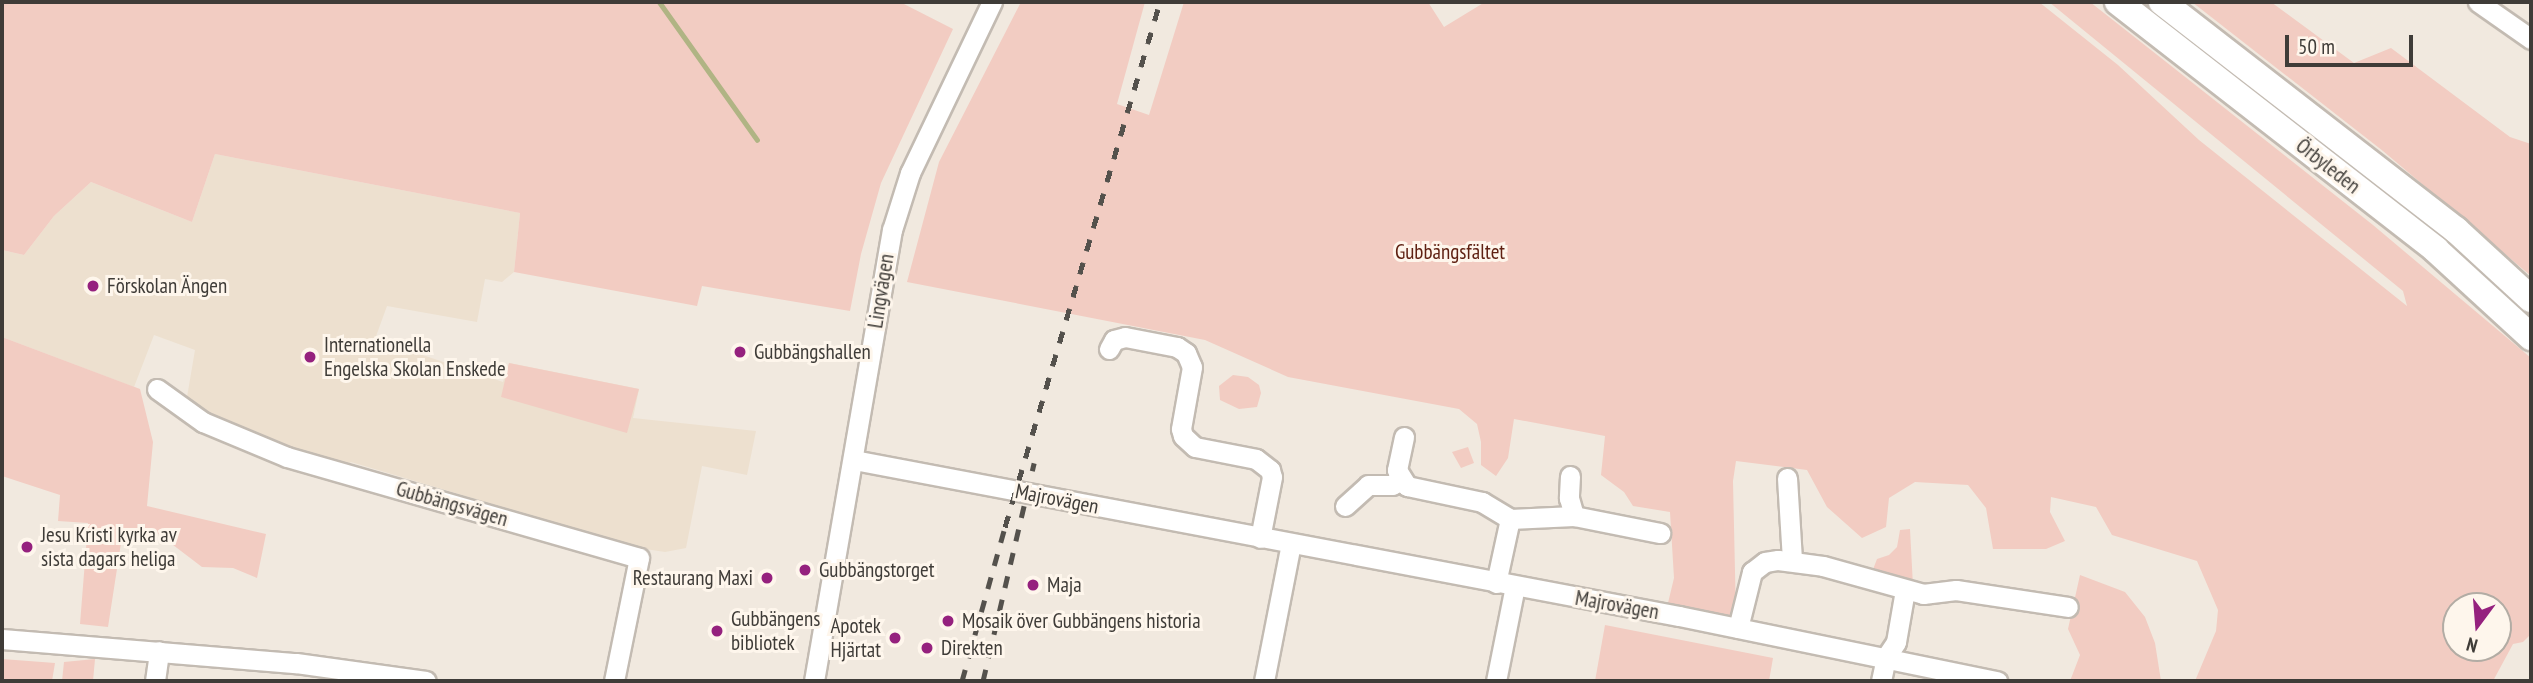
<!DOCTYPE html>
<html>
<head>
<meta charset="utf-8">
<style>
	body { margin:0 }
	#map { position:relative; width:2533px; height:683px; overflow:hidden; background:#f1e9df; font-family:"PT Sans Narrow",sans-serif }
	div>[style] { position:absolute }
	.built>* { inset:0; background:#ede0cf }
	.green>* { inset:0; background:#f2ccc2 }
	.stream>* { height:5px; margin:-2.5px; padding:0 2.5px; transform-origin:2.5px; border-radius:2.5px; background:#b0b484 }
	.roads { filter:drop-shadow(2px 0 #c3bbb2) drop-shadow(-2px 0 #c3bbb2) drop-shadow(0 2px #c3bbb2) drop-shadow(0 -2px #c3bbb2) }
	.street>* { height:19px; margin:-9.5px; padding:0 9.5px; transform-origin:9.5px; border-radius:9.5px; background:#fff }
	.secondary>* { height:26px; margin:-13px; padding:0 13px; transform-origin:13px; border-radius:13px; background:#fff }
	.rail>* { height:5px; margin-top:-2.5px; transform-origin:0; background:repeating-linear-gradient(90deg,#54514c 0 12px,transparent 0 24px) }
	.dots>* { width:19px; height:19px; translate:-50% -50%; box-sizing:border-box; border:4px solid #fef6ec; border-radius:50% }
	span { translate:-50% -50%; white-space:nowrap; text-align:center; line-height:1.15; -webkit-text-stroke:6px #fef6ec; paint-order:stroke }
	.street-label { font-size:21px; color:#3f3c38 }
	.park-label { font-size:21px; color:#5f2112 }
	.poi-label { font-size:21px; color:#3f3c38 }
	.left { translate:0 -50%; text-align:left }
	.right { translate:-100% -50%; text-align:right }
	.frame { position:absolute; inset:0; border:4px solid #3f3c38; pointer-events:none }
	.north { position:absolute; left:2442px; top:592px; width:70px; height:70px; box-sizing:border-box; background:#fef6ec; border:2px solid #b2aca4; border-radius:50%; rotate:196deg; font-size:19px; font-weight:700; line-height:28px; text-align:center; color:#3f3c38 }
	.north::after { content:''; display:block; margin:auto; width:24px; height:32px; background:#95217e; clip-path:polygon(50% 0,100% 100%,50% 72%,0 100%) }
	.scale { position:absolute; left:2285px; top:35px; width:128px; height:32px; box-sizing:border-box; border:4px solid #3f3c38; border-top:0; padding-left:9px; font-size:21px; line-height:24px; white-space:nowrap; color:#3f3c38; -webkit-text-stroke:5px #fef6ec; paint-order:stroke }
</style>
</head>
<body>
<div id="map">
	<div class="built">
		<div style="clip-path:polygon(215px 154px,520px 213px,514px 272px,502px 282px,485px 279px,477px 322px,387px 306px,375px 339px,503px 382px,509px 363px,639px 389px,633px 418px,756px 431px,747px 475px,702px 466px,686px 548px,665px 552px,606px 543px,600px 536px,351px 462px,345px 466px,288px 452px,209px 417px,186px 403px,195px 350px,154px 335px,134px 387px,2px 337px,2px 250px,24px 255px,54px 216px,91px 182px,192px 222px)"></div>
	</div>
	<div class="green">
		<div style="clip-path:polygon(2px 2px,900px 2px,953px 29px,881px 183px,861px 254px,850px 311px,702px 286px,697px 306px,514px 272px,520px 213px,215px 154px,192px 222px,91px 182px,54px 216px,24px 255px,2px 250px)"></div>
		<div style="clip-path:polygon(evenodd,1021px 2px,1145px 2px,1117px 104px,1149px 115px,1184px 2px,1428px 2px,1444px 27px,1485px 2px,2039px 2px,2118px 65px,2199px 140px,2407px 306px,2403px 291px,2049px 2px,2090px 2px,2373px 225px,2531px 358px,2531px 634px,2523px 642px,2513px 644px,2493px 681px,2195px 681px,2216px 631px,2218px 610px,2197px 561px,2112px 535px,2096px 507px,2051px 497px,2050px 512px,2065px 541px,2046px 549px,1993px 549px,1986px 508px,1968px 485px,1915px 482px,1889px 498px,1886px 527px,1862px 538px,1827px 507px,1807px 470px,1736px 461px,1733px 481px,1736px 617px,1668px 603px,1674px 578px,1670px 512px,1633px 506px,1624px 492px,1601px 475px,1605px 436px,1514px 419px,1508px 458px,1496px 476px,1481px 465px,1481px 442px,1477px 424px,1459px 409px,1288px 377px,1205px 340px,907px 282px,939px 162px,1021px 2px,2456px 606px,2498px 606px,2498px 648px,2456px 648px,2456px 606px)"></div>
		<div style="clip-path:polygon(2192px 2px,2271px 2px,2354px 63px,2391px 48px,2510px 137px,2531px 144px,2531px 276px,2383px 151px)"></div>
		<div style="clip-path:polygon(2px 337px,140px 389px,153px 442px,147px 506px,266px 534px,257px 578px,233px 568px,202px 567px,156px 532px,123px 530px,108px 627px,80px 624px,88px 523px,58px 521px,60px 495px,2px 476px)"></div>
		<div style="clip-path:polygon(509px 363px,639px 389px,627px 433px,501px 397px)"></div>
		<div style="clip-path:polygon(1233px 375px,1248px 377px,1259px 385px,1261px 393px,1257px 407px,1239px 409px,1220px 400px,1219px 386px)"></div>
		<div style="clip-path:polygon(1468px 447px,1474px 463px,1461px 468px,1452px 452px)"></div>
		<div style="clip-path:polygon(1910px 529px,1913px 586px,1872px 572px,1877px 559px,1889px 555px,1897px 547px,1900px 530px)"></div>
		<div style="clip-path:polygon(2080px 575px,2125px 592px,2145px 617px,2155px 643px,2161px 681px,2070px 681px,2080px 655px,2068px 629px)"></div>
		<div style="clip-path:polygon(1605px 625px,1773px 658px,1769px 681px,1595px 681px)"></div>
		<div style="clip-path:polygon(2px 659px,55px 663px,52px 681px,2px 681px)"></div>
		<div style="clip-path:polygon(95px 659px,93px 681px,62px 681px,64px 662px)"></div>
	</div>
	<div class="stream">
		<div style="left:659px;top:2px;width:169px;rotate:54.6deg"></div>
	</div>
	<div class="roads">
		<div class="street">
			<div style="left:2478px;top:2px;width:65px;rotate:34.9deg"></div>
			<div style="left:1109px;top:349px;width:10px;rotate:-61deg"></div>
			<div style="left:1114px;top:340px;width:11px;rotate:-15deg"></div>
			<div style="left:1125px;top:337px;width:53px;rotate:10.9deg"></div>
			<div style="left:1177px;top:347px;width:11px;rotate:34deg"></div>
			<div style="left:1186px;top:353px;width:15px;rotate:67deg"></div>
			<div style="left:1192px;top:367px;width:63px;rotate:100.1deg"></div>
			<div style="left:1181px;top:429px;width:7px;rotate:74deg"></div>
			<div style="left:1183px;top:436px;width:16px;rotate:43deg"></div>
			<div style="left:1195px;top:447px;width:62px;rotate:11.1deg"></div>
			<div style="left:1256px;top:459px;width:18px;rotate:38deg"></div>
			<div style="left:1270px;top:470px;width:7px;rotate:74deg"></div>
			<div style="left:1272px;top:477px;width:62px;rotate:101.1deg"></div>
			<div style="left:157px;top:389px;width:57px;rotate:35.7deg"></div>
			<div style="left:203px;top:422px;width:91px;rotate:22.6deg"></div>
			<div style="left:287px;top:457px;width:366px;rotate:16deg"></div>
			<div style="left:639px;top:558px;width:126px;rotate:101.5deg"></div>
			<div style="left:1404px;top:437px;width:34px;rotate:102deg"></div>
			<div style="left:1397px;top:470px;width:19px;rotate:58deg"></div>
			<div style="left:1407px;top:486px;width:77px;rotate:12deg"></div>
			<div style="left:1482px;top:502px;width:33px;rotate:31deg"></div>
			<div style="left:1510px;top:519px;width:64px;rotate:-2.7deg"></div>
			<div style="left:1574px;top:516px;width:88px;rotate:11.2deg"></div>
			<div style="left:854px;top:460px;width:840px;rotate:10.71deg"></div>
			<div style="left:1679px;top:616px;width:325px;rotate:11.6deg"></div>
			<div style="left:1570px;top:476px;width:22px;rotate:93deg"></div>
			<div style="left:1569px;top:498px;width:19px;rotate:74deg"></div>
			<div style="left:1787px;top:478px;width:82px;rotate:86.5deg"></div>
			<div style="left:1345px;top:506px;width:31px;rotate:-42deg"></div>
			<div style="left:1368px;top:485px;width:24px"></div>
			<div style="left:1392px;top:485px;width:11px;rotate:-27deg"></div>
			<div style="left:1496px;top:583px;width:66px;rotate:-77.7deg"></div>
			<div style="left:1738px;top:628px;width:58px;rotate:-76deg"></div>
			<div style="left:1752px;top:572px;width:16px;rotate:-38deg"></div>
			<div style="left:1765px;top:562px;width:13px;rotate:-9deg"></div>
			<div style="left:1778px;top:560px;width:45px;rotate:7.6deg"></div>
			<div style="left:1823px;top:566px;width:104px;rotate:15.6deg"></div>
			<div style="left:1923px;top:594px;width:33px;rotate:-7deg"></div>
			<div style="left:1956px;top:590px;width:113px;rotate:8.6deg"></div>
			<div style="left:2px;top:639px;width:295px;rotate:4.7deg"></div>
			<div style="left:296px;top:663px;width:131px;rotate:7.9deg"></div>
			<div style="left:155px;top:681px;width:30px;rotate:-82deg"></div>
			<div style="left:814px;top:681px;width:458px;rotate:-80.2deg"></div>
			<div style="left:892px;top:230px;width:60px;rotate:-72.5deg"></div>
			<div style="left:910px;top:173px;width:190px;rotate:-64.4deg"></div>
			<div style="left:1264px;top:681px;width:140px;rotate:-78.9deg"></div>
			<div style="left:1496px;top:681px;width:97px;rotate:-78.7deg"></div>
			<div style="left:1881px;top:681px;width:25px;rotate:-78deg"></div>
			<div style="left:1886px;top:657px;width:18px;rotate:-56deg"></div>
			<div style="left:1896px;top:642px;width:53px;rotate:-80.2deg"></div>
		</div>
		<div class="secondary">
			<div style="left:2118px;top:2px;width:403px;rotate:37.9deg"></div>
			<div style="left:2436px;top:250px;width:129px;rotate:42.5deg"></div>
			<div style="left:2162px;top:2px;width:372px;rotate:37.8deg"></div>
			<div style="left:2456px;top:230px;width:102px;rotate:42.6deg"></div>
		</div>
	</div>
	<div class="rail">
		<div style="left:962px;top:681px;width:160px;rotate:-74.4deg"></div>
		<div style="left:1005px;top:527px;width:547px;rotate:-73.55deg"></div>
		<div style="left:983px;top:681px;width:224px;rotate:-76.8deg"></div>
	</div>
	<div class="dots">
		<div style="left:93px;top:286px;background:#95217e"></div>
		<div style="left:740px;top:352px;background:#95217e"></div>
		<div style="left:310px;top:357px;background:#95217e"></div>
		<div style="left:27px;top:547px;background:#95217e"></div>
		<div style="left:805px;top:570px;background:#95217e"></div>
		<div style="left:767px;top:578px;background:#95217e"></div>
		<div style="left:1033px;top:585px;background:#95217e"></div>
		<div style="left:948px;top:621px;background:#95217e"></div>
		<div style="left:717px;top:631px;background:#95217e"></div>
		<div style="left:895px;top:638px;background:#95217e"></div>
		<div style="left:927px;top:648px;background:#95217e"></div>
	</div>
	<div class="street-label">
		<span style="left:2328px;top:166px;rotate:38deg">Örbyleden</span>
		<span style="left:881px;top:291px;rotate:-81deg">Lingvägen</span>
		<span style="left:1057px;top:499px;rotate:11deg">Majrovägen</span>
		<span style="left:452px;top:504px;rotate:16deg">Gubbängsvägen</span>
		<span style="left:1617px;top:605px;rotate:10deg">Majrovägen</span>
	</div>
	<div class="park-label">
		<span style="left:1450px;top:252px">Gubbängsfältet</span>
	</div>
	<div class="poi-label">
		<span class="left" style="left:107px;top:286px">Förskolan Ängen</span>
		<span class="left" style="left:324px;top:357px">Internationella<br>Engelska Skolan Enskede</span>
		<span class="left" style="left:754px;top:352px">Gubbängshallen</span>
		<span class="left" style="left:41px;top:547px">Jesu Kristi kyrka av<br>sista dagars heliga</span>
		<span class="left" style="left:819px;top:570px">Gubbängstorget</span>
		<span class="right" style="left:753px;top:578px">Restaurang Maxi</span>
		<span class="left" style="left:1047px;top:585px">Maja</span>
		<span class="left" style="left:731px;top:631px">Gubbängens<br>bibliotek</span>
		<span class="left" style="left:962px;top:621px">Mosaik över Gubbängens historia</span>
		<span class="right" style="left:881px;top:638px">Apotek<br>Hjärtat</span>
		<span class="left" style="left:941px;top:648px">Direkten</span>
	</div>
	<div class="frame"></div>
	<div class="north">N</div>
	<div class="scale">50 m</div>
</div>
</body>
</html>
